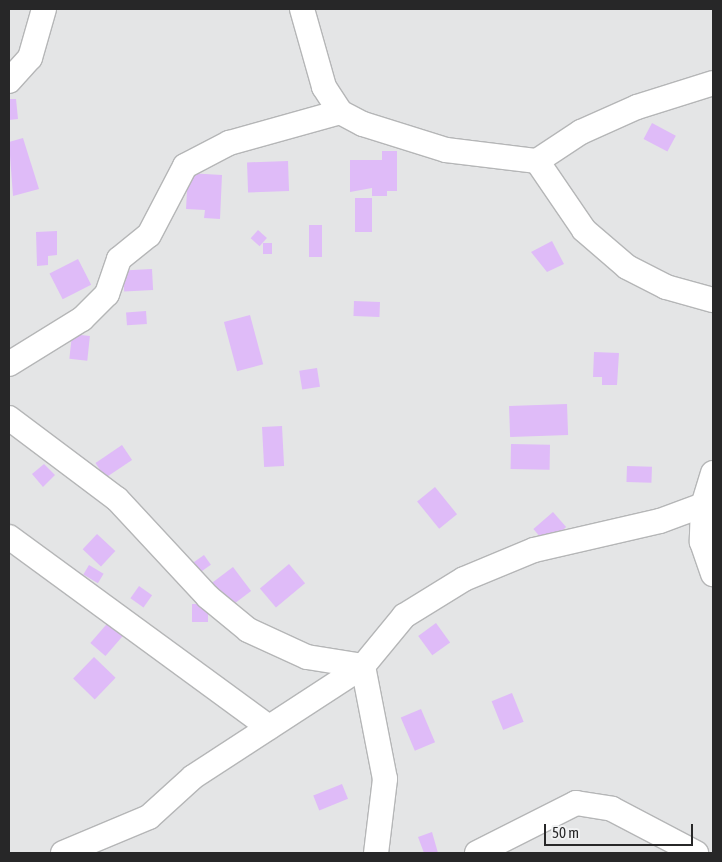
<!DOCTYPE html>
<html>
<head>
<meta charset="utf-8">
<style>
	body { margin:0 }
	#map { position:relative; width:722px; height:862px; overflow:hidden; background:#e4e5e6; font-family:"Asap Condensed",sans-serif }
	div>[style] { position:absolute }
	.building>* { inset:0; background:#dfbbf8; transform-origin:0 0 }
	.roads { filter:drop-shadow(1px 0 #b5b6b7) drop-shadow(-1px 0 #b5b6b7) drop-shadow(0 1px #b5b6b7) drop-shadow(0 -1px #b5b6b7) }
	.minor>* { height:24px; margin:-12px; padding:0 12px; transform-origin:12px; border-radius:12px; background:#fff }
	span { translate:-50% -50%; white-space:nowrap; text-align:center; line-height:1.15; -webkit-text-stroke:4.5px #f1f2f3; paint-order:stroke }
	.frame { position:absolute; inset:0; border:10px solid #272728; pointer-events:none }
	.scale { position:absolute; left:544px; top:824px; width:149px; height:22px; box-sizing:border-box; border:2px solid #272728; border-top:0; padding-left:6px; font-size:15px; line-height:18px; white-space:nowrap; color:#272728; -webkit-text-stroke:4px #f1f2f3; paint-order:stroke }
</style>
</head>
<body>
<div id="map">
	<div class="building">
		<div style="clip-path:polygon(9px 99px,16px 99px,18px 119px,9px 120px)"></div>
		<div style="left:652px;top:123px;width:27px;height:18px;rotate:28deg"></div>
		<div style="clip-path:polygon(23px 138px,39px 189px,13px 196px,9px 142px)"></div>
		<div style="clip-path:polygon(382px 151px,397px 151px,397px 191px,387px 191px,387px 196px,372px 196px,372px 188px,350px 192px,350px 160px,382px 160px)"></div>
		<div style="left:288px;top:161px;width:30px;height:41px;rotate:88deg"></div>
		<div style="clip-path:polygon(188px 173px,222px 175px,220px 219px,204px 218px,205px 210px,186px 209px)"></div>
		<div style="left:355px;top:198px;width:17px;height:34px"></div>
		<div style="left:309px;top:225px;width:13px;height:32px"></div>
		<div style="left:258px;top:230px;width:12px;height:11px;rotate:42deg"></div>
		<div style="clip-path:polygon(57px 231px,57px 255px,48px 256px,48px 265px,37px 266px,36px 232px)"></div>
		<div style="clip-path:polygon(552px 241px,564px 264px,547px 272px,531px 252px)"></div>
		<div style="left:263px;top:243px;width:9px;height:11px"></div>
		<div style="left:78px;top:259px;width:29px;height:32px;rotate:63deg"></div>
		<div style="left:152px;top:269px;width:21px;height:29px;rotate:87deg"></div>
		<div style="left:354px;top:301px;width:26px;height:15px;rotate:2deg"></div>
		<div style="left:146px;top:311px;width:13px;height:20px;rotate:86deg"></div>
		<div style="left:250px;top:315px;width:51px;height:27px;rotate:75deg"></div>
		<div style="left:72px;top:334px;width:18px;height:25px;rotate:6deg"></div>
		<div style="clip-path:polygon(594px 352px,619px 353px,617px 385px,602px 385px,602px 377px,593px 377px)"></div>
		<div style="left:317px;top:368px;width:19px;height:18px;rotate:81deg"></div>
		<div style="left:567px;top:404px;width:31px;height:58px;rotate:88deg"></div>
		<div style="left:282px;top:426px;width:40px;height:20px;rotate:87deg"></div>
		<div style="left:511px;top:444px;width:39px;height:25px;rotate:1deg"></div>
		<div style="left:122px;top:445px;width:18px;height:32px;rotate:56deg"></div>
		<div style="clip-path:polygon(44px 464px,55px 475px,43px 487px,32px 474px)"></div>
		<div style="left:627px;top:466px;width:25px;height:16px;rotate:2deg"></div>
		<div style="left:435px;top:487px;width:35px;height:23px;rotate:51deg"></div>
		<div style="left:553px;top:512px;width:20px;height:26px;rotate:49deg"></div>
		<div style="left:97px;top:534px;width:25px;height:21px;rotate:43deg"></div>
		<div style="left:204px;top:555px;width:12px;height:13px;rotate:55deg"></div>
		<div style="left:289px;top:564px;width:25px;height:38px;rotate:50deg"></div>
		<div style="left:89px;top:565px;width:17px;height:11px;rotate:31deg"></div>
		<div style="left:233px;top:567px;width:30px;height:29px;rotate:53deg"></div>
		<div style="left:139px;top:586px;width:16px;height:15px;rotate:35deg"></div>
		<div style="left:192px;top:604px;width:16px;height:18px"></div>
		<div style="left:112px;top:618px;width:20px;height:33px;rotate:41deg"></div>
		<div style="left:436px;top:623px;width:24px;height:22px;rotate:54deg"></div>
		<div style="left:94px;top:657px;width:30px;height:30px;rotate:44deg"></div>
		<div style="left:512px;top:693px;width:31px;height:22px;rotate:68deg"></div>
		<div style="left:421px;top:709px;width:36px;height:22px;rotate:67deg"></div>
		<div style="left:342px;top:784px;width:16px;height:31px;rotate:68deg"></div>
		<div style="clip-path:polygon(432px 832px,438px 853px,424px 853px,418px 837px)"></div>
	</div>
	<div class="roads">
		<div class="minor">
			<div style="left:302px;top:9px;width:81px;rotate:74.2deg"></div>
			<div style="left:324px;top:87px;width:30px;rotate:57deg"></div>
			<div style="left:340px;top:112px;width:26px;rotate:28deg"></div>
			<div style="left:363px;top:124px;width:87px;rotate:17.4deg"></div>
			<div style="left:446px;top:150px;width:92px;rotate:6.9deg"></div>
			<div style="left:537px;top:161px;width:83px;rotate:55.7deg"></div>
			<div style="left:584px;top:230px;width:57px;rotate:40.7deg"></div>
			<div style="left:627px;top:267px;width:44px;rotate:27.1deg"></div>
			<div style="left:666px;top:287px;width:49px;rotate:15.5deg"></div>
			<div style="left:9px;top:81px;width:31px;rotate:-48deg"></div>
			<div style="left:30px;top:58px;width:51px;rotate:-74.1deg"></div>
			<div style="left:537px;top:161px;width:53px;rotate:-33.4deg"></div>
			<div style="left:581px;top:132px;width:61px;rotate:-24.1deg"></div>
			<div style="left:637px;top:107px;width:80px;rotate:-17.5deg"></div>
			<div style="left:9px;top:364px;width:86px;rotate:-31.7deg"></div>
			<div style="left:82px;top:319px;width:35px;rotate:-45deg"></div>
			<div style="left:107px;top:294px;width:37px;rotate:-71deg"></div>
			<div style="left:119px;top:259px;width:38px;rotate:-39deg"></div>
			<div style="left:149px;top:235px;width:78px;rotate:-62.4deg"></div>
			<div style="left:185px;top:166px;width:50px;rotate:-27.6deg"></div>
			<div style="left:229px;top:143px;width:115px;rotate:-15.6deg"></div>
			<div style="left:9px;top:418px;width:135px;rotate:36.9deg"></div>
			<div style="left:117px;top:499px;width:134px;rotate:47.1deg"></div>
			<div style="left:208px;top:597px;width:52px;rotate:39.5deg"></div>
			<div style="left:248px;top:630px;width:65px;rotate:24.6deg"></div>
			<div style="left:307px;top:657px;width:57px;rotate:9.1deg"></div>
			<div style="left:363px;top:666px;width:115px;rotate:79deg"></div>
			<div style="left:385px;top:779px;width:75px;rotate:96.9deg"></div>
			<div style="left:713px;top:473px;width:34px;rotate:107deg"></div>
			<div style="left:703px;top:505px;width:37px;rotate:92deg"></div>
			<div style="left:702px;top:542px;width:34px;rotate:71deg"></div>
			<div style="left:9px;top:537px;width:322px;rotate:36.2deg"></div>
			<div style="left:63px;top:853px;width:93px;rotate:-22.7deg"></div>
			<div style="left:149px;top:817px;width:59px;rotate:-42.3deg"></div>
			<div style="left:193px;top:777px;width:203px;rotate:-33.1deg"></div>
			<div style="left:363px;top:666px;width:65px;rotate:-50.6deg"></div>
			<div style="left:404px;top:616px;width:70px;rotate:-31.7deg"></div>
			<div style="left:464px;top:579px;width:76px;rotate:-22.5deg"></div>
			<div style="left:534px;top:550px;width:129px;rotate:-13deg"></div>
			<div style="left:660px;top:521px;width:46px;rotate:-20.4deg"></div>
			<div style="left:477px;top:853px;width:111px;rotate:-26.8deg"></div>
			<div style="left:576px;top:803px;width:36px;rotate:9deg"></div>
			<div style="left:612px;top:809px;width:95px;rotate:27.6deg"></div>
		</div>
	</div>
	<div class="frame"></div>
	<div class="scale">50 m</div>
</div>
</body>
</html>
